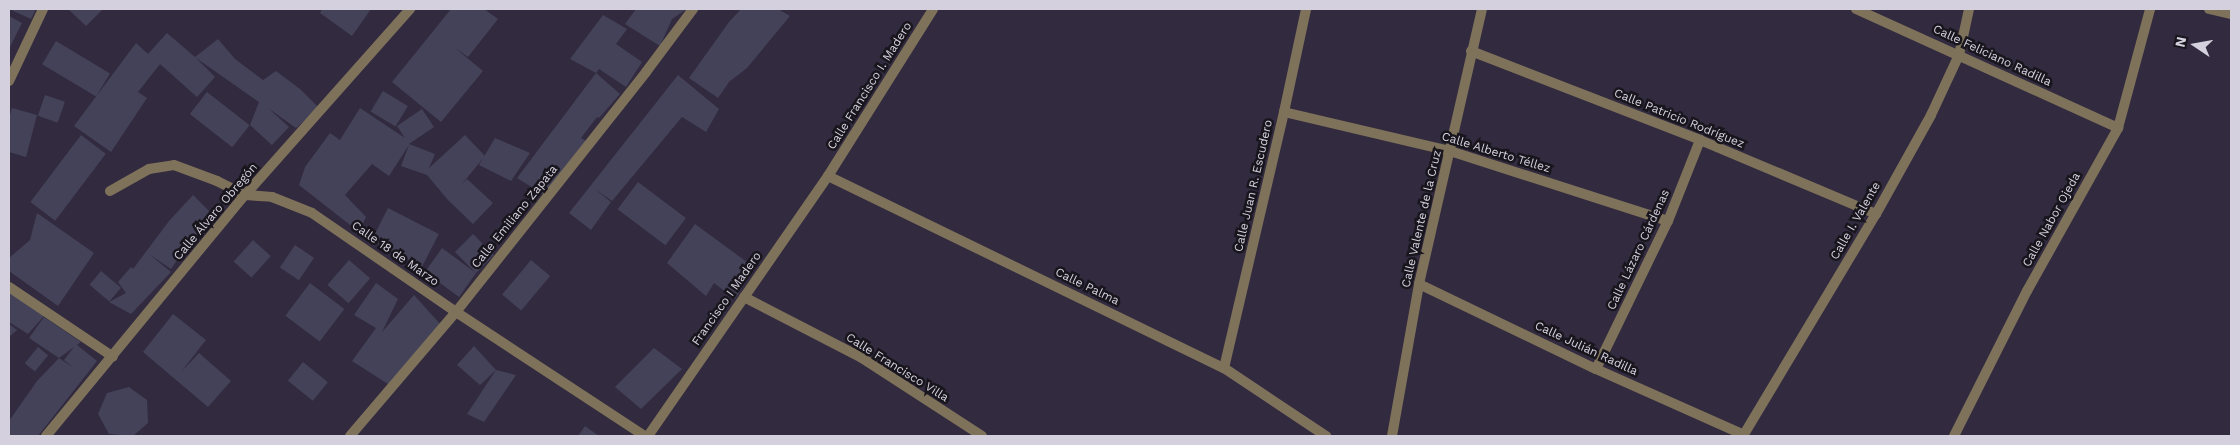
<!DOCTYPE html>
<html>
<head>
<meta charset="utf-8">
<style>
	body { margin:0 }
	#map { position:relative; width:2240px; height:445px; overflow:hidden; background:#322a3e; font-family:"Work Sans",sans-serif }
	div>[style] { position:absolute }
	.building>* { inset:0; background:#444258; transform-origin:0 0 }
	.minor>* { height:10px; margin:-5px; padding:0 5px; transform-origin:5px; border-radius:5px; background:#7e725b }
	span { translate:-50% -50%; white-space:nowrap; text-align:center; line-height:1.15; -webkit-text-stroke:5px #18151d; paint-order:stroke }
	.street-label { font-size:12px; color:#d5d0dd }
	.frame { position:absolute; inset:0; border:10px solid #d5d0dd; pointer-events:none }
	.north { position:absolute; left:2170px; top:20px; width:50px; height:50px; -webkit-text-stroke:4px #18151d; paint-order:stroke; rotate:282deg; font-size:14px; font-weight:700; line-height:20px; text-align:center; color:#d5d0dd }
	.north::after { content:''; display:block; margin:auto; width:18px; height:22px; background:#d5d0dd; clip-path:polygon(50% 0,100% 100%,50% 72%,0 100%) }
</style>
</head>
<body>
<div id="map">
	<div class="building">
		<div style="clip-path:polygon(9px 9px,36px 9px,31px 19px)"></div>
		<div style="clip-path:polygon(68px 9px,103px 9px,86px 26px)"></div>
		<div style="clip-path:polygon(322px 9px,371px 9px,352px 36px,320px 13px)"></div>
		<div style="clip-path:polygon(451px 9px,484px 9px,498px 19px,468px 57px,454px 47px,483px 71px,441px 122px,392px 82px)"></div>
		<div style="clip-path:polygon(636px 9px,687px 9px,672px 19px,660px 46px,625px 24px)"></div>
		<div style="clip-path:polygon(741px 9px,778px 9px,790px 16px,747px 68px,729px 82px,718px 98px,689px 78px,729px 22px)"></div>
		<div style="clip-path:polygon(603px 15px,627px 29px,616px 44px,642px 62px,626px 87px,599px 69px,596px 73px,570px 59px)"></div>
		<div style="clip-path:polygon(9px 16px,22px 23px,9px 49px)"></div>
		<div style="clip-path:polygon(167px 33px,195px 57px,218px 39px,235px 59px,263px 80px,276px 71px,300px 89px,319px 108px,296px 128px,268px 108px,289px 127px,272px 145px,250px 125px,259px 102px,196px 58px,215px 77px,197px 97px,160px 64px,138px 92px,147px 98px,111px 152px,74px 126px,136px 43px,148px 54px)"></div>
		<div style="left:56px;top:41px;width:63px;height:27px;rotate:31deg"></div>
		<div style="clip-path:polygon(596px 73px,620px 94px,599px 118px,597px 117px,581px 138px,586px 141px,544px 195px,517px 178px)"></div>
		<div style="clip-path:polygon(678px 75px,719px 109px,706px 132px,682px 117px,612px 201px,595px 189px,611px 202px,591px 230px,569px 213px)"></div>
		<div style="left:383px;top:91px;width:29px;height:24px;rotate:31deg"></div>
		<div style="left:207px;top:92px;width:54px;height:28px;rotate:38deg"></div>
		<div style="left:45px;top:95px;width:21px;height:22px;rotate:19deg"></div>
		<div style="clip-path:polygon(12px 108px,37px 115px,26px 157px,9px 152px,9px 118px)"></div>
		<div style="clip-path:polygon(360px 108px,405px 138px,397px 126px,422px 109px,434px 127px,409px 144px,435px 154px,429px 168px,465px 135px,485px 156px,462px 184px,467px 179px,493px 203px,473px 224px,448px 200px,427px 175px,401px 166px,409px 145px,389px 176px,372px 164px,345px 195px,366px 217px,359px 232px,299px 185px,305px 167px,330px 133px,340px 140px)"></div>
		<div style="left:81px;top:135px;width:31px;height:84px;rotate:37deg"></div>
		<div style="clip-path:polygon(495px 138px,530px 153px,511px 181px,479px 165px)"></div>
		<div style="left:638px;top:182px;width:60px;height:34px;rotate:37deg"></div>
		<div style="clip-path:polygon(193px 195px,214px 216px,190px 241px,171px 269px,149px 254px,171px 272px,131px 314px,109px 302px,126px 293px,118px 282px,131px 267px,133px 269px,169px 221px)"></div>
		<div style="left:388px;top:208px;width:57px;height:37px;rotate:27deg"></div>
		<div style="clip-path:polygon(37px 213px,94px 253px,58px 306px,9px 271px,9px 258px,30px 240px)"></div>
		<div style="clip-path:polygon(695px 224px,755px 268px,735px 299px,714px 283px,706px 296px,667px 263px)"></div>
		<div style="clip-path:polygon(473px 234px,494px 255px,476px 273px,459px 297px,425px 272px,442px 248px,476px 273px,455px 252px)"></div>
		<div style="left:253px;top:240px;width:24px;height:29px;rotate:42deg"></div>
		<div style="left:295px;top:245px;width:23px;height:27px;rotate:34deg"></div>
		<div style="left:349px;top:260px;width:28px;height:33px;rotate:41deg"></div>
		<div style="left:531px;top:260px;width:25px;height:45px;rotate:40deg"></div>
		<div style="left:101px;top:271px;width:26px;height:18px;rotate:40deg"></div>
		<div style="left:310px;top:283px;width:43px;height:41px;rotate:37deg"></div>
		<div style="clip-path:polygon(376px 283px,398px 299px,382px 332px,414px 295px,441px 325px,388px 384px,352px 361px,376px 328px,354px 315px)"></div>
		<div style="clip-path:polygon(9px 293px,45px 315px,28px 334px,9px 322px)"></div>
		<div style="clip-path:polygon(173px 314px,206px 340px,181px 372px,199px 353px,231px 381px,208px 407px,143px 352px)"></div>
		<div style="clip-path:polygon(44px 317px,81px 342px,77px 345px,97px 361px,38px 436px,9px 436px,9px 421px,37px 381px,59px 358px,74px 368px,64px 360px,74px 347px,59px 358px,29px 338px)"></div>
		<div style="clip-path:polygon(9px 324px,17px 330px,9px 337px)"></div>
		<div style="clip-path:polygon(474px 346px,496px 370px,516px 375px,484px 422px,467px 414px,496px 370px,480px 385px,457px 365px)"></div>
		<div style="left:38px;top:347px;width:13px;height:21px;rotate:39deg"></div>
		<div style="clip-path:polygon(654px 348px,682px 369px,641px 409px,615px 387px)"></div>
		<div style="left:303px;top:362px;width:32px;height:24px;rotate:39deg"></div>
		<div style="clip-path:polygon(129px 387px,147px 400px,148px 423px,133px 436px,109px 434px,98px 414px,107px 393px)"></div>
		<div style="clip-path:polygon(585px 426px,599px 436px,578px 436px)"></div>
	</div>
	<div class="minor">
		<div style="left:1856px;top:9px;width:288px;rotate:24.4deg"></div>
		<div style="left:2209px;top:9px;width:23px;rotate:13deg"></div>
		<div style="left:1471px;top:51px;width:246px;rotate:21.2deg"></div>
		<div style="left:1700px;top:140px;width:191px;rotate:22.8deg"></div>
		<div style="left:9px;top:81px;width:80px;rotate:-64.7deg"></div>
		<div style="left:1284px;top:112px;width:171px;rotate:13.2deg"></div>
		<div style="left:1450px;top:151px;width:229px;rotate:17.8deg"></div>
		<div style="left:828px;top:176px;width:440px;rotate:25.9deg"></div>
		<div style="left:1224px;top:368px;width:123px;rotate:33.7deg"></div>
		<div style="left:110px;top:191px;width:45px;rotate:-29.4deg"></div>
		<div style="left:149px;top:169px;width:25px;rotate:-9deg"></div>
		<div style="left:174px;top:165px;width:46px;rotate:20.4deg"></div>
		<div style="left:217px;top:181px;width:31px;rotate:27deg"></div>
		<div style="left:245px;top:195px;width:27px;rotate:4deg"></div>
		<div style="left:272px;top:197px;width:43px;rotate:21.8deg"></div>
		<div style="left:312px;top:213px;width:175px;rotate:34.5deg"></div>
		<div style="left:456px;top:312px;width:226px;rotate:33.3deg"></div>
		<div style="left:1419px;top:284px;width:196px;rotate:25.7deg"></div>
		<div style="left:1596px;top:369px;width:162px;rotate:24deg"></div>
		<div style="left:9px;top:287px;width:125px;rotate:33.9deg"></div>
		<div style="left:744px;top:297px;width:133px;rotate:27.3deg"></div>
		<div style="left:862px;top:358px;width:143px;rotate:33deg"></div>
		<div style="left:1224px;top:368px;width:263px;rotate:-76.8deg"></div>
		<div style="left:1284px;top:112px;width:105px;rotate:-77.9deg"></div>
		<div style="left:1596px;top:369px;width:165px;rotate:-64.1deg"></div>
		<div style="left:1668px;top:221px;width:87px;rotate:-68.4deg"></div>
		<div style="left:46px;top:436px;width:313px;rotate:-50.5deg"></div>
		<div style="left:245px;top:195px;width:249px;rotate:-48.4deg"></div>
		<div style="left:350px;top:436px;width:163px;rotate:-49.5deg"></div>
		<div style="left:456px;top:312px;width:306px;rotate:-51.6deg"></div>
		<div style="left:646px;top:72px;width:79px;rotate:-53.3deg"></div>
		<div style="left:648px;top:436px;width:316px;rotate:-55.3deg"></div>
		<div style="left:828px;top:176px;width:197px;rotate:-57.8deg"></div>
		<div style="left:1392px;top:436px;width:154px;rotate:-79.9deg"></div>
		<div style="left:1419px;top:284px;width:282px;rotate:-77.1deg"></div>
		<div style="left:1743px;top:436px;width:259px;rotate:-59.1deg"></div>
		<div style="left:1876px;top:214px;width:113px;rotate:-60.9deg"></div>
		<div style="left:1931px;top:115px;width:66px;rotate:-65deg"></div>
		<div style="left:1959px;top:55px;width:47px;rotate:-77.7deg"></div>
		<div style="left:1954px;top:436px;width:162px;rotate:-63.3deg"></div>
		<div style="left:2027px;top:291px;width:187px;rotate:-60.8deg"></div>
		<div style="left:2118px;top:128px;width:123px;rotate:-74.9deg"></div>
	</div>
	<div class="street-label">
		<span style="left:1992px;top:56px;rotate:25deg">Calle Feliciano Radilla</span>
		<span style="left:870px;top:86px;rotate:-58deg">Calle Francisco I. Madero</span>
		<span style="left:1679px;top:119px;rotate:22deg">Calle Patricio Rodríguez</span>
		<span style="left:1496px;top:153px;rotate:17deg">Calle Alberto Téllez</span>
		<span style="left:1254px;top:186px;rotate:-77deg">Calle Juan R. Escudero</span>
		<span style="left:216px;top:212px;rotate:-50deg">Calle Álvaro Obregón</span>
		<span style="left:515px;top:217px;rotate:-51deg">Calle Emiliano Zapata</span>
		<span style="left:1422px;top:219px;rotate:-77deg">Calle Valente de la Cruz</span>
		<span style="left:2052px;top:220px;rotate:-61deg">Calle Nabor Ojeda</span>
		<span style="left:1856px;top:221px;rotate:-60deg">Calle I. Valente</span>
		<span style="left:1639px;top:250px;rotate:-65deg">Calle Lázaro Cárdenas</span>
		<span style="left:395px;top:254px;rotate:35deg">Calle 18 de Marzo</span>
		<span style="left:1087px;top:287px;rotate:26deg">Calle Palma</span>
		<span style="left:727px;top:299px;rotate:-55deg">Francisco I Madero</span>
		<span style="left:1586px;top:349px;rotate:25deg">Calle Julián Radilla</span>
		<span style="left:897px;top:368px;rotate:32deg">Calle Francisco Villa</span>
	</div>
	<div class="frame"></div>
	<div class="north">N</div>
</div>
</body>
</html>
